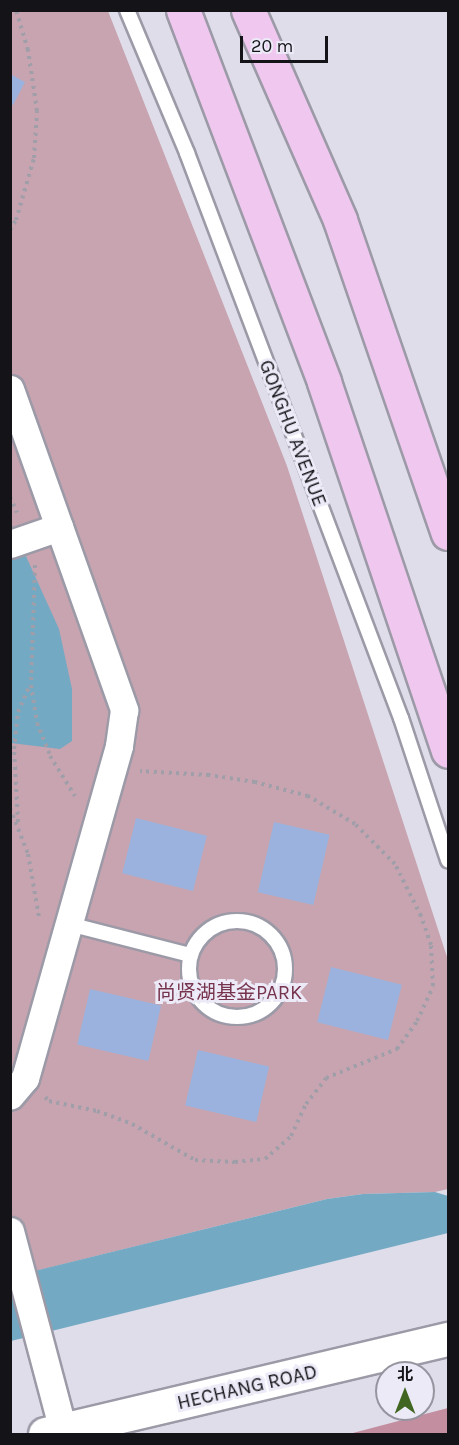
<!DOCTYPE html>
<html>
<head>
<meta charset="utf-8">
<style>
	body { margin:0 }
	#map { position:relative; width:459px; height:1445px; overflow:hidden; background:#dfddea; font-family:Karla,"Noto Sans SC",sans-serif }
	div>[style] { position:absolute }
	.green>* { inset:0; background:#c7a4af }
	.forest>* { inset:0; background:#c38e9f }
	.water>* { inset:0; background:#74a9c3 }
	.building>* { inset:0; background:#9ab2dd; transform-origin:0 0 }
	.path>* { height:4px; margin-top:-2px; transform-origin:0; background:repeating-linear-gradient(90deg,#a09ea8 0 3px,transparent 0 7.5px) }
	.roads { filter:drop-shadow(2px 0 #9c9aa7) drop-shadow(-2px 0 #9c9aa7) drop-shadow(0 2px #9c9aa7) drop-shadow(0 -2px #9c9aa7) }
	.lane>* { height:14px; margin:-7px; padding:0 7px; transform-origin:7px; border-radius:7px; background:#fff }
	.lane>.ring { margin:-7px; padding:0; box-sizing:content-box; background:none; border:14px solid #fff; border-radius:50% }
	.street>* { height:27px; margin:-13.5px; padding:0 13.5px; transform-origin:13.5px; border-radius:13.5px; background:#fff }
	.secondary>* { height:33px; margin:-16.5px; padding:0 16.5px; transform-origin:16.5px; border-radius:16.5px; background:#fff }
	.primary>* { height:33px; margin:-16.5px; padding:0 16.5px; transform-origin:16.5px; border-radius:16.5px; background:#efc7ef }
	span { translate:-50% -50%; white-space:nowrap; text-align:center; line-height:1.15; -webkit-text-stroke:6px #edeaf8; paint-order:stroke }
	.street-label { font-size:20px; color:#141418 }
	.park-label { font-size:20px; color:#76334c }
	.frame { position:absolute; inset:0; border:12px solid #141418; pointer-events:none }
	.north { position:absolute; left:375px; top:1361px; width:60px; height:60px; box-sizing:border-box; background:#edeaf8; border:2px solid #96949e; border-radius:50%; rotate:0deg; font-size:16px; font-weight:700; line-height:24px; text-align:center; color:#141418 }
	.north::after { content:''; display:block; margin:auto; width:21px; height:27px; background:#406621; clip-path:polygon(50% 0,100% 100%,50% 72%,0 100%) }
	.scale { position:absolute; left:240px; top:36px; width:88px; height:27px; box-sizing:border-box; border:3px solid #141418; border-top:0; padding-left:8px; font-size:18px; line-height:21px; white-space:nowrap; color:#141418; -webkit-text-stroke:4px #edeaf8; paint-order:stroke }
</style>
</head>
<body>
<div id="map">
	<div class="green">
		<div style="clip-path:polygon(10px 11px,108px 11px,287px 466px,448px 960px,448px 1189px,435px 1192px,363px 1194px,327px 1199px,11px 1277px)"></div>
	</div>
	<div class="forest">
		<div style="clip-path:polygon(448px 1408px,448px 1434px,349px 1434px)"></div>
	</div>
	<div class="water">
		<div style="clip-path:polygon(10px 521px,59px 629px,72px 689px,72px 741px,60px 749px,11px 743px)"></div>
		<div style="clip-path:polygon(435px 1192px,448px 1196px,448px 1233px,11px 1341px,10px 1277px,327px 1199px,363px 1194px)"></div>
	</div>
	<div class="building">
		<div style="clip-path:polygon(10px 74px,25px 82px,13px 105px,10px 104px)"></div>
		<div style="left:136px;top:818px;width:73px;height:57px;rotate:14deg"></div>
		<div style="left:274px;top:822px;width:57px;height:72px;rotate:13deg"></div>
		<div style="left:331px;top:967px;width:73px;height:57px;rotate:14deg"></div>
		<div style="left:90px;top:989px;width:73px;height:57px;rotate:13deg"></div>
		<div style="left:198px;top:1050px;width:73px;height:57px;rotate:13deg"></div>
	</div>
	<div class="path">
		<div style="left:10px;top:230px;width:12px;rotate:-59deg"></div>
		<div style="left:16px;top:220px;width:65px;rotate:-73.8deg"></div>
		<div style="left:34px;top:158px;width:47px;rotate:-86.3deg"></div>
		<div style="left:37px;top:111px;width:62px;rotate:-98.4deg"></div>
		<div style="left:28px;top:50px;width:42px;rotate:-106.7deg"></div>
		<div style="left:10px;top:497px;width:17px;rotate:66deg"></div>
		<div style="left:35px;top:565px;width:120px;rotate:91.9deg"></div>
		<div style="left:31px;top:685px;width:38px;rotate:81deg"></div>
		<div style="left:37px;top:723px;width:35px;rotate:68deg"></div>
		<div style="left:50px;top:756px;width:47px;rotate:58deg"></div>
		<div style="left:10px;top:808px;width:49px;rotate:68.6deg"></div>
		<div style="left:28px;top:854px;width:64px;rotate:80.1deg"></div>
		<div style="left:18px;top:822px;width:73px;rotate:-93.1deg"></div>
		<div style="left:14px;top:749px;width:37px;rotate:-84deg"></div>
		<div style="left:18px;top:712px;width:30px;rotate:-66deg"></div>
		<div style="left:45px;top:1097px;width:6px;rotate:45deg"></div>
		<div style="left:49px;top:1101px;width:49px;rotate:11.8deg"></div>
		<div style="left:97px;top:1111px;width:37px;rotate:20deg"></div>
		<div style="left:132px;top:1124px;width:73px;rotate:29.7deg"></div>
		<div style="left:195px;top:1160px;width:40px;rotate:2.9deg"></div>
		<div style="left:235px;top:1162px;width:30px;rotate:-6deg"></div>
		<div style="left:265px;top:1159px;width:35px;rotate:-41deg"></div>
		<div style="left:291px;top:1136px;width:35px;rotate:-65deg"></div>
		<div style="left:306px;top:1104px;width:33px;rotate:-52deg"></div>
		<div style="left:326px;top:1078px;width:77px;rotate:-22.2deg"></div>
		<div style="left:397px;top:1049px;width:34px;rotate:-54deg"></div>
		<div style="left:417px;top:1021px;width:38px;rotate:-65deg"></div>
		<div style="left:433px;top:986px;width:41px;rotate:-92.8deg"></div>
		<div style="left:431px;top:945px;width:31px;rotate:-109deg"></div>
		<div style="left:421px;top:916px;width:58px;rotate:-116.6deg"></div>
		<div style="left:395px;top:864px;width:57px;rotate:-135deg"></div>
		<div style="left:355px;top:824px;width:55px;rotate:-149.2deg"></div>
		<div style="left:308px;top:796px;width:55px;rotate:-165.2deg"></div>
		<div style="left:255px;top:782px;width:47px;rotate:-171.3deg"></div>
		<div style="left:209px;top:775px;width:69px;rotate:-176.7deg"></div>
	</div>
	<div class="roads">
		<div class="lane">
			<div style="left:127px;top:10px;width:155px;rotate:67.2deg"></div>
			<div style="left:187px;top:153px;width:604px;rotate:69.26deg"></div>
			<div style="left:401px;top:718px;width:150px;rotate:71.7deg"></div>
			<div class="ring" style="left:189px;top:921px;width:82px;height:82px"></div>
			<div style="left:69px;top:924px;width:125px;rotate:14.4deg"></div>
		</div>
		<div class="street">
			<div style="left:10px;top:389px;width:341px;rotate:70.4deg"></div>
			<div style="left:124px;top:710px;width:36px;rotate:98deg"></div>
			<div style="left:119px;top:746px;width:345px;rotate:105.8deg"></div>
			<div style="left:25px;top:1078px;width:23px;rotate:130deg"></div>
			<div style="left:10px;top:544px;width:52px;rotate:-19.1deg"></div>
			<div style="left:10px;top:1231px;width:206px;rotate:75.1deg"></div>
		</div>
		<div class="secondary">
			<div style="left:45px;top:1434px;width:414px;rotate:-13.3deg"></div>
		</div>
		<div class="primary">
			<div style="left:183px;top:10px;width:398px;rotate:69.2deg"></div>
			<div style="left:324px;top:382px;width:389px;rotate:71.4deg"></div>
			<div style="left:248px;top:10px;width:229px;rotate:66.3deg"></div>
			<div style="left:340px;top:220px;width:331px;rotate:71deg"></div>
		</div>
	</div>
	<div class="street-label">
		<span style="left:293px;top:433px;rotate:69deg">GONGHU AVENUE</span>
		<span style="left:247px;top:1387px;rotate:-13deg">HECHANG ROAD</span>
	</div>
	<div class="park-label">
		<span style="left:229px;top:992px">尚贤湖基金PARK</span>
	</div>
	<div class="frame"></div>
	<div class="north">北</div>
	<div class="scale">20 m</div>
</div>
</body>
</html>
